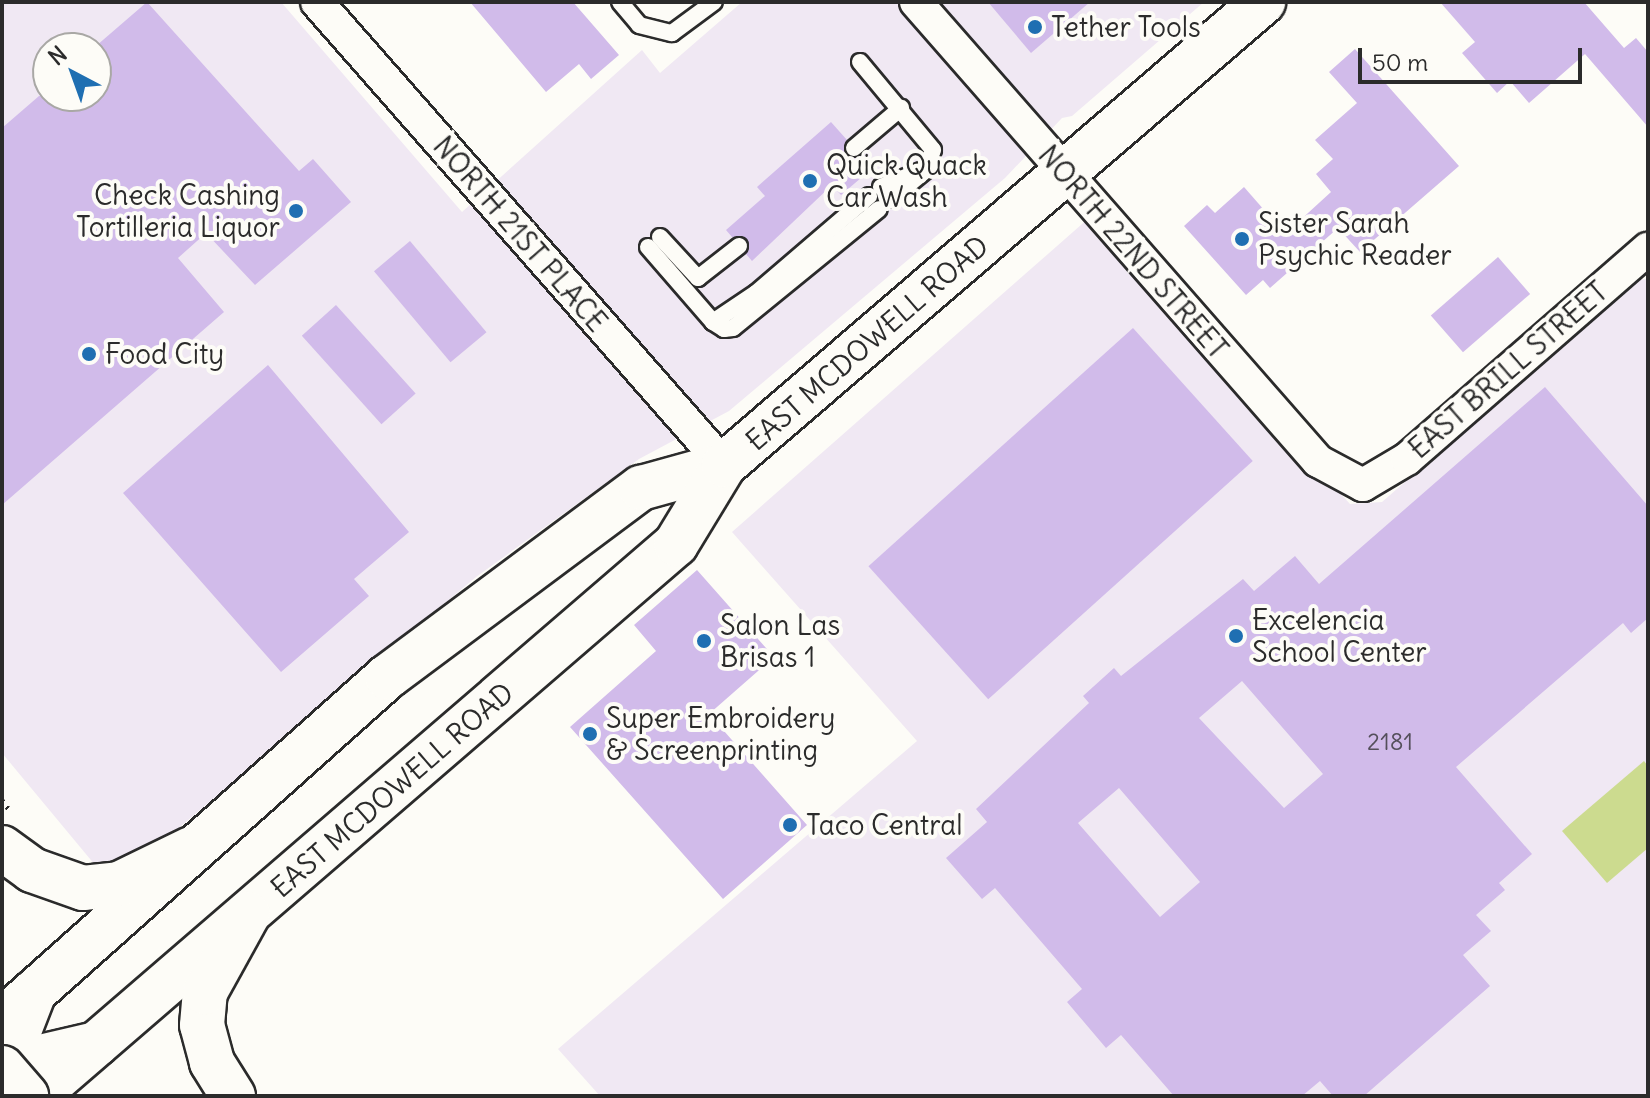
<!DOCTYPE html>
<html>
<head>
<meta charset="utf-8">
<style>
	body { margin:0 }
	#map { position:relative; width:1650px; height:1098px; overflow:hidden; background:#fdfcf7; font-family:Delius,sans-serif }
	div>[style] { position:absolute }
	.built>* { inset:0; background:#f0e8f3 }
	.green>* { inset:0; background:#ccdb8f }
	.building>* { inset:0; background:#d1bbea; transform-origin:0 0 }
	.path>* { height:5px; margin-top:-2.5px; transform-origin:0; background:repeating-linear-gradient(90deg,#2b2b2b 0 2px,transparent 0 8px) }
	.roads { filter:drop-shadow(2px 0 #2b2b2b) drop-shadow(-2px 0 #2b2b2b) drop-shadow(0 2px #2b2b2b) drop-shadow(0 -2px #2b2b2b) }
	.lane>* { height:16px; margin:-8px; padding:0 8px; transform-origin:8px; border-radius:8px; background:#fdfcf7 }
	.street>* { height:32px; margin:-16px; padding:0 16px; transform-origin:16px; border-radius:16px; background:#fdfcf7 }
	.primary>* { height:44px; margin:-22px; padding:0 22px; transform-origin:22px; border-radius:22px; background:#fdfcf7 }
	.highway>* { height:44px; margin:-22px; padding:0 22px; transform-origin:22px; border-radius:22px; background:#fdfcf7 }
	.bridges { filter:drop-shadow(2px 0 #2b2b2b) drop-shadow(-2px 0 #2b2b2b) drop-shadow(0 2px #2b2b2b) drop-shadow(0 -2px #2b2b2b) }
	.highway-bridge>* { height:44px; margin:-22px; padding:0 22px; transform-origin:22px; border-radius:22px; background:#fdfcf7 }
	.dots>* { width:22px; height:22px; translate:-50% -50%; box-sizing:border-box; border:4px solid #fdfcf7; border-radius:50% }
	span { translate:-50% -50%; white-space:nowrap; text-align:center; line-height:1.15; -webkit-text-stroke:8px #fdfcf7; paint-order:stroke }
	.number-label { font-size:24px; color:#544f5b }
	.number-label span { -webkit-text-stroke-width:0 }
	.poi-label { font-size:28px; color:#2b2b2b }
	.left { translate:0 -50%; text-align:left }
	.right { translate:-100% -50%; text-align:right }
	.street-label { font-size:28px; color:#2b2b2b }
	.frame { position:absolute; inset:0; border:4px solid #2b2b2b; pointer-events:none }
	.north { position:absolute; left:32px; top:32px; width:80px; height:80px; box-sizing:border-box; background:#fdfcf7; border:2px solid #a9a8a5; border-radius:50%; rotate:319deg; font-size:22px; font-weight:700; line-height:32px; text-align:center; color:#2b2b2b }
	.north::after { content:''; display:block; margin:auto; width:28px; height:36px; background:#1f6fb2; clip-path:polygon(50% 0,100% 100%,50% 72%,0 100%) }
	.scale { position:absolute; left:1358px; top:48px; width:224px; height:36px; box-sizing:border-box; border:4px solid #2b2b2b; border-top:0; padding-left:10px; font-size:24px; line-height:28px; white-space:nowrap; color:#2b2b2b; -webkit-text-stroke:6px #fdfcf7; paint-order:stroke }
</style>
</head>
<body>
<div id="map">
	<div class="built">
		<div style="clip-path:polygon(evenodd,2px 2px,281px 2px,462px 212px,642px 50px,660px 73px,742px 2px,1204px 2px,1072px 116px,1062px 118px,1005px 178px,729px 411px,639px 459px,476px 577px,155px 848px,105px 877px,2px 753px,2px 2px,48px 48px,96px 48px,96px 96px,48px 96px,48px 48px)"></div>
		<div style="clip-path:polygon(1090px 217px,1350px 504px,1382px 502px,1637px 280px,1648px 279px,1648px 1096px,600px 1096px,558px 1049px,917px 741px,732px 532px)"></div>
	</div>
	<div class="green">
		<div style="clip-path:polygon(1644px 761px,1648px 766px,1648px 848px,1607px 883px,1562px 831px)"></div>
	</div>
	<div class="building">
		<div style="clip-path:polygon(147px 2px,299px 171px,313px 159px,351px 202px,255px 285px,206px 233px,178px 258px,224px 312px,2px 505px,2px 128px,39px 96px,96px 96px,96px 46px)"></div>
		<div style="clip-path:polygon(470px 2px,573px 2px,619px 55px,591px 79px,579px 64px,546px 92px)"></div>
		<div style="clip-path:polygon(988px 2px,1090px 2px,1031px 53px)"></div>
		<div style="clip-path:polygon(1440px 2px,1584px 2px,1624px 48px,1636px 38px,1648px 52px,1648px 127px,1585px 54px,1529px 103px,1510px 81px,1497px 93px,1462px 53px,1475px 42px)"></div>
		<div style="clip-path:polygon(1355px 49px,1459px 166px,1360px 252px,1338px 228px,1270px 288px,1263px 280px,1246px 295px,1184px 226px,1207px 205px,1215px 213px,1244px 187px,1285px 234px,1331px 192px,1316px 174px,1333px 159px,1315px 140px,1357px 103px,1329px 72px)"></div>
		<div style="clip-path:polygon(831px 122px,847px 140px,845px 154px,861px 156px,859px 161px,868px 172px,841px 195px,832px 185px,752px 261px,746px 254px,747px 239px,732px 237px,726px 230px,765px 196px,757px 187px)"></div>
		<div style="left:410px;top:241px;width:119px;height:47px;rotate:50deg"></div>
		<div style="left:1498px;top:257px;width:49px;height:89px;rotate:49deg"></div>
		<div style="left:336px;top:305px;width:119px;height:46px;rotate:48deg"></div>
		<div style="left:1133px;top:328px;width:179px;height:356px;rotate:48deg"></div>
		<div style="clip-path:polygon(268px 365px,409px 532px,354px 579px,369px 596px,281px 672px,123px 493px)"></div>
		<div style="clip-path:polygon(evenodd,1545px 387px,1648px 506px,1648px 618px,1631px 633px,1623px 623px,1456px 767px,1532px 854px,1499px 883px,1505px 890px,1476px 915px,1491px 931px,1463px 955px,1490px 986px,1364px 1096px,1333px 1096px,1320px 1081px,1302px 1096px,1174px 1096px,1121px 1035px,1106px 1048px,1067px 1002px,1082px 989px,995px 888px,982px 899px,946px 858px,987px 822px,976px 809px,1089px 703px,1083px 696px,1114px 668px,1121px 676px,1243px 579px,1254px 591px,1295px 556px,1319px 584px,1545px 387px,1242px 681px,1323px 774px,1284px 808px,1199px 718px,1242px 681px,1545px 387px,1119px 788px,1200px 882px,1160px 917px,1078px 823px,1119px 788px)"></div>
		<div style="clip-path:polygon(697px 570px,774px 657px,709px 714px,807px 825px,723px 899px,570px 727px,656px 651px,634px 625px)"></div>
	</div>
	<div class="path">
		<div style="left:2px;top:800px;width:15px;rotate:53deg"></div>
	</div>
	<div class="roads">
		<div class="lane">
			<div style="left:620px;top:2px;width:30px;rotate:50deg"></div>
			<div style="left:639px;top:25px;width:34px;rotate:14deg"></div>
			<div style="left:672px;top:33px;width:52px;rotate:-36.4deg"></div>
			<div style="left:860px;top:62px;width:114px;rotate:50.3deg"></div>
			<div style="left:933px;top:150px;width:21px;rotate:109deg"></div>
			<div style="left:926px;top:170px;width:45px;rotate:140.4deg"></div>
			<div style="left:854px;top:148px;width:62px;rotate:-40.4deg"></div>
			<div style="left:881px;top:187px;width:45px;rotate:-22deg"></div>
			<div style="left:660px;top:237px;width:56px;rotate:47.2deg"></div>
			<div style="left:698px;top:278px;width:52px;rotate:-38deg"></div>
			<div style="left:648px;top:247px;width:99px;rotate:49.1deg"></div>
			<div style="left:713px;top:322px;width:13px;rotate:32deg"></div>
			<div style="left:724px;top:329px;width:9px;rotate:-6deg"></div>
			<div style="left:733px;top:328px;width:188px;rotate:-39.2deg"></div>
			<div style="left:713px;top:322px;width:52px;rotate:-34deg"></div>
			<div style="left:756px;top:293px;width:149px;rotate:-40.6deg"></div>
		</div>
		<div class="street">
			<div style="left:317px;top:2px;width:616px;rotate:48.68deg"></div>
			<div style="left:916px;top:2px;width:610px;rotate:48.79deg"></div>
			<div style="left:1318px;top:461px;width:51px;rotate:28.1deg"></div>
			<div style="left:1363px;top:485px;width:51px;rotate:-30.6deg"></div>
			<div style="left:1407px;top:459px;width:320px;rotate:-41.1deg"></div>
		</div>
		<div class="primary">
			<div style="left:6px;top:1017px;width:511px;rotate:-41.75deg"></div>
			<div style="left:387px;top:677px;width:317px;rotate:-36.7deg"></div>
			<div style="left:641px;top:488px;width:86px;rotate:-15.5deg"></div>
			<div style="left:36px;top:1096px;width:845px;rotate:-40.78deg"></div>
			<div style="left:676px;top:544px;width:92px;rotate:-58.7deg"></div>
			<div style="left:724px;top:465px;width:711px;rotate:-40.66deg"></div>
		</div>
		<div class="highway">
			<div style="left:2px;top:848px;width:37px;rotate:36deg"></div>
			<div style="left:32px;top:870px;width:54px;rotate:19.4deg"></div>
			<div style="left:83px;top:888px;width:36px;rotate:-6deg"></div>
			<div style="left:119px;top:884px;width:80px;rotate:-25.9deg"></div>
			<div style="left:2px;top:1066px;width:97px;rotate:-13.2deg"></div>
			<div style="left:2px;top:1075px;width:89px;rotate:-68.9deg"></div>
			<div style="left:233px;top:1096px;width:40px;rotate:-122deg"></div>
			<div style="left:212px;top:1062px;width:38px;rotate:-105deg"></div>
			<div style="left:202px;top:1025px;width:33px;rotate:-85deg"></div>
			<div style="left:205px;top:992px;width:89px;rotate:-61.1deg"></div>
		</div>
	</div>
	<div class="bridges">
		<div class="highway-bridge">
			<div style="left:2px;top:1068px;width:37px;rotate:49deg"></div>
		</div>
	</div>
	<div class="dots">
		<div style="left:1035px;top:27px;background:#1f6fb2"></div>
		<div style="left:810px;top:181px;background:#1f6fb2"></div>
		<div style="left:296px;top:211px;background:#1f6fb2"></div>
		<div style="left:1242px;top:239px;background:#1f6fb2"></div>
		<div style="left:89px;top:354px;background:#1f6fb2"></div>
		<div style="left:1236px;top:636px;background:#1f6fb2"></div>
		<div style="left:704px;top:641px;background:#1f6fb2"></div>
		<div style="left:590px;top:734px;background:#1f6fb2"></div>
		<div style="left:790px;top:825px;background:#1f6fb2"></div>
	</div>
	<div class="number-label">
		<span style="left:1390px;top:742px">2181</span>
	</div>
	<div class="poi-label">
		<span class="left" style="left:1051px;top:27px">Tether Tools</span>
		<span class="left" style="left:826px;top:181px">Quick Quack<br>Car Wash</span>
		<span class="right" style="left:280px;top:211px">Check Cashing<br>Tortilleria Liquor</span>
		<span class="left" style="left:1258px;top:239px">Sister Sarah<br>Psychic Reader</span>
		<span class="left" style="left:105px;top:354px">Food City</span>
		<span class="left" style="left:1252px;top:636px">Excelencia<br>School Center</span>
		<span class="left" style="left:720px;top:641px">Salon Las<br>Brisas 1</span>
		<span class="left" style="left:606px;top:734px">Super Embroidery<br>&amp; Screenprinting</span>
		<span class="left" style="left:806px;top:825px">Taco Central</span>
	</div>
	<div class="street-label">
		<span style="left:520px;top:234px;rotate:49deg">NORTH 21ST PLACE</span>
		<span style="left:1133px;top:252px;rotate:49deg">NORTH 22ND STREET</span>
		<span style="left:867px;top:343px;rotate:-41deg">EAST MCDOWELL ROAD</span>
		<span style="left:1508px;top:370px;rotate:-41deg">EAST BRILL STREET</span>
		<span style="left:392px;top:790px;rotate:-41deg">EAST MCDOWELL ROAD</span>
	</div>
	<div class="frame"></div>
	<div class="north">N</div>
	<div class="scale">50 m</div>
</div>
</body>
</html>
